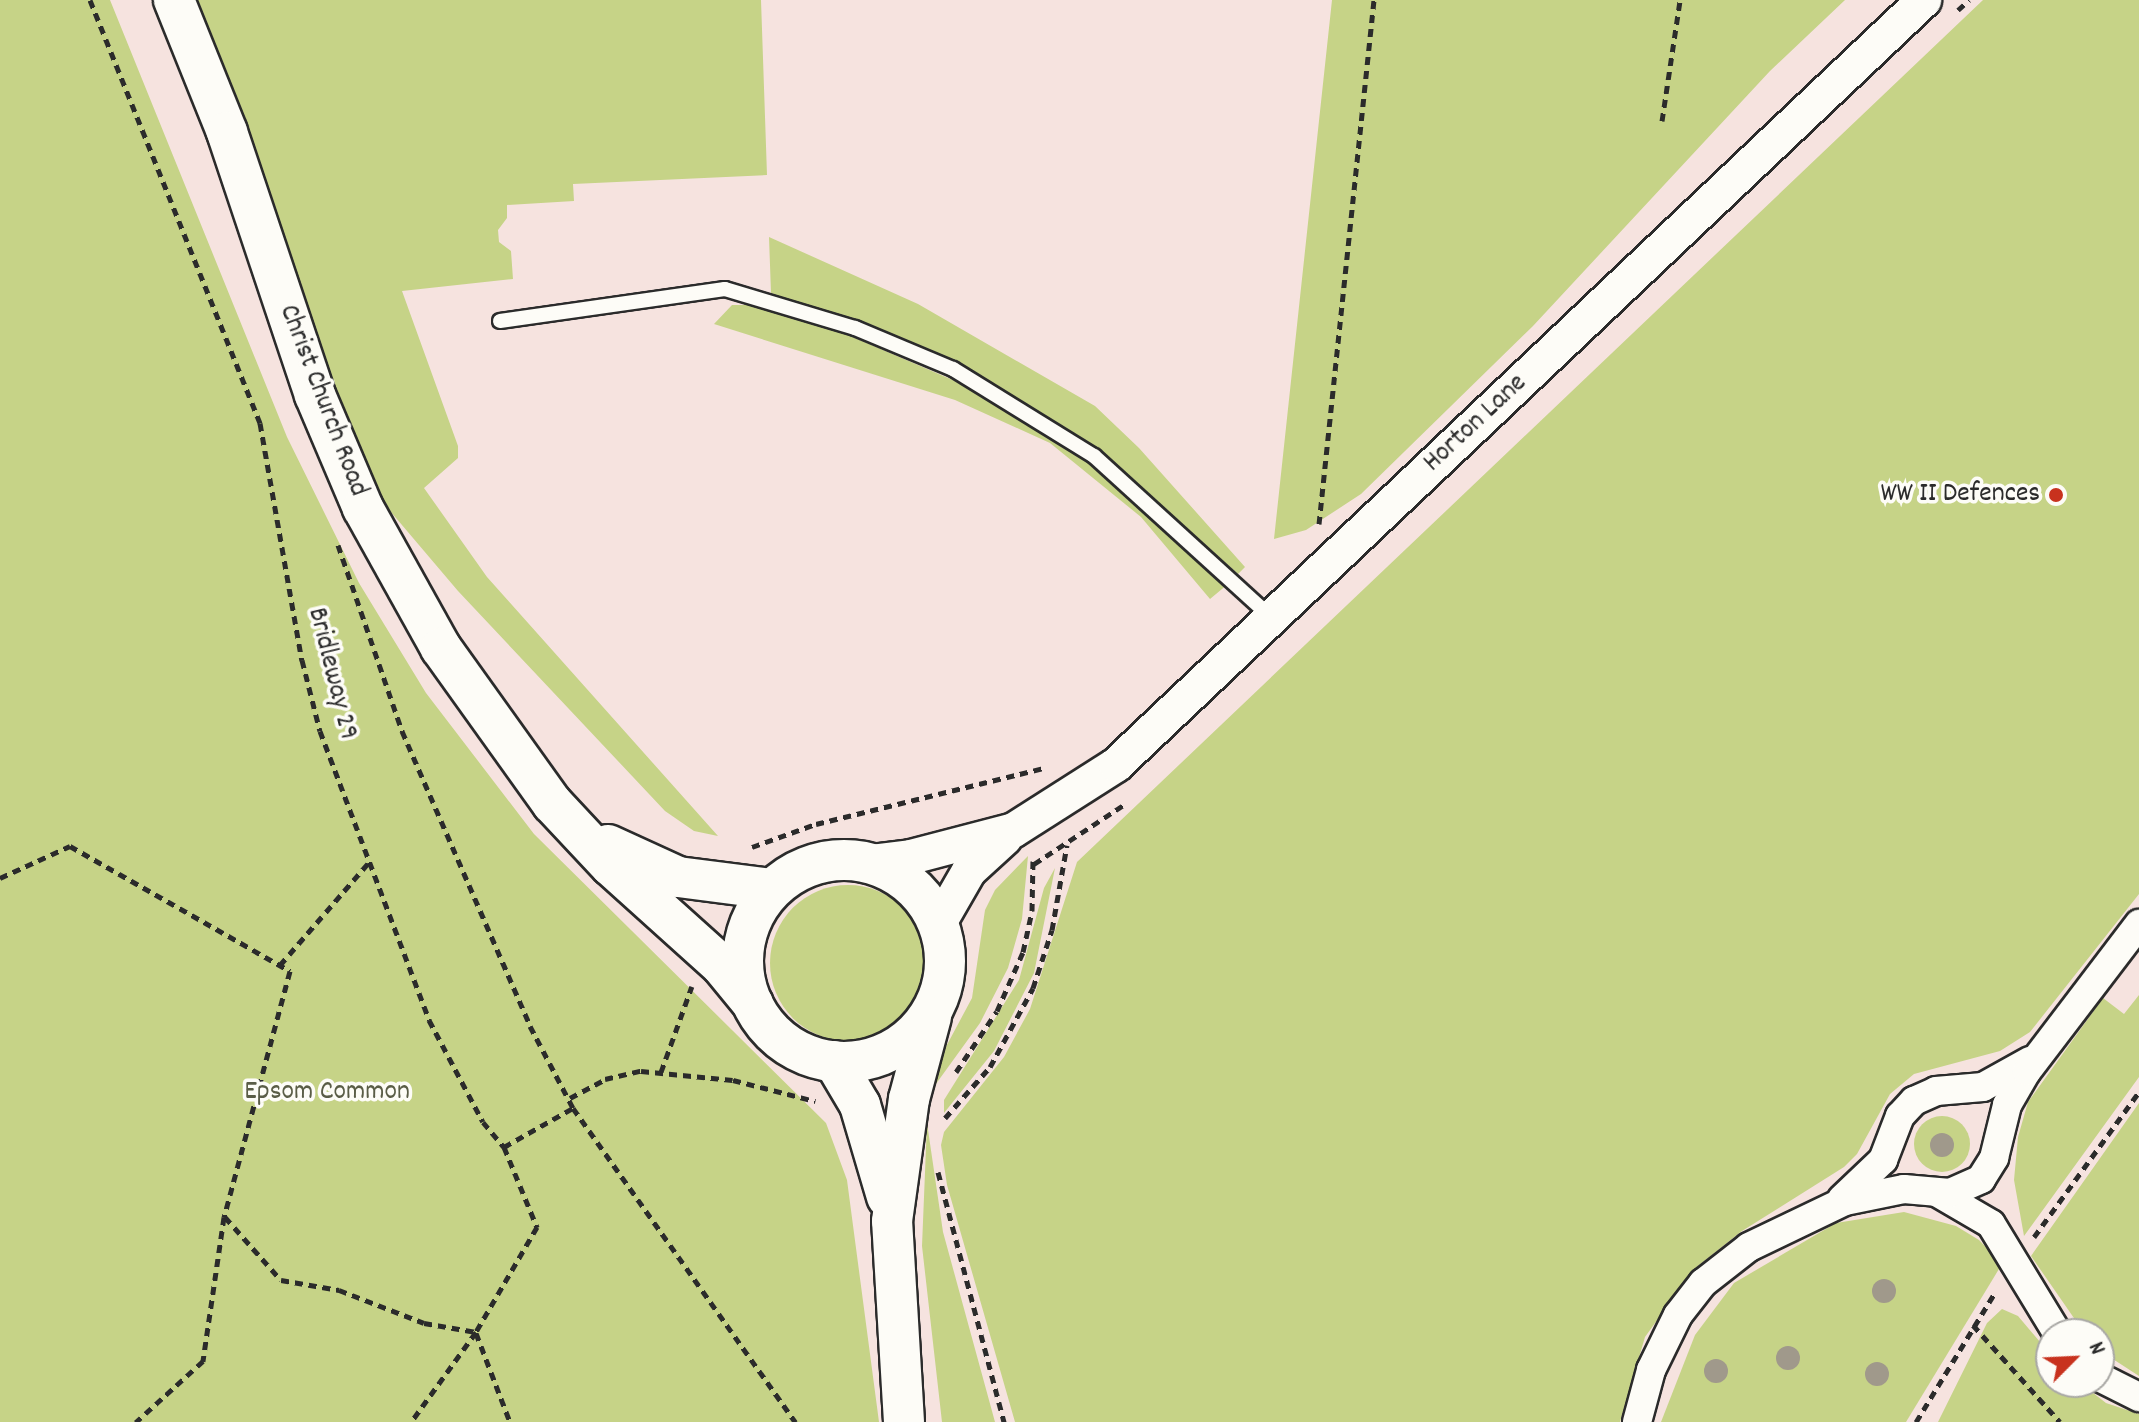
<!DOCTYPE html>
<html>
<head>
<meta charset="utf-8">
<style>
	body { margin:0 }
	#map { position:relative; width:2139px; height:1422px; overflow:hidden; background:#f6e3df; font-family:Dekko,sans-serif }
	div>[style] { position:absolute }
	.green>* { inset:0; background:#c6d387 }
	.round { border-radius:50% }
	.path>* { height:5px; margin-top:-2.5px; transform-origin:0; background:repeating-linear-gradient(90deg,#2b2b2b 0 8px,transparent 0 14px) }
	.roads { filter:drop-shadow(2px 0 #2b2b2b) drop-shadow(-2px 0 #2b2b2b) drop-shadow(0 2px #2b2b2b) drop-shadow(0 -2px #2b2b2b) }
	.service>* { height:14px; margin:-7px; padding:0 7px; transform-origin:7px; border-radius:7px; background:#fdfcf7 }
	.minor>* { height:28px; margin:-14px; padding:0 14px; transform-origin:14px; border-radius:14px; background:#fdfcf7 }
	.tertiary>* { height:34px; margin:-17px; padding:0 17px; transform-origin:17px; border-radius:17px; background:#fdfcf7 }
	.secondary>* { height:40px; margin:-20px; padding:0 20px; transform-origin:20px; border-radius:20px; background:#fdfcf7 }
	.secondary>.ring { margin:-20px; padding:0; box-sizing:content-box; background:none; border:40px solid #fdfcf7; border-radius:50% }
	.trees>* { width:24px; height:24px; margin:-12px; border-radius:50%; background:#a0998b }
	.dots>* { width:22px; height:22px; translate:-50% -50%; box-sizing:border-box; border:4px solid #fdfcf7; border-radius:50% }
	span { translate:-50% -50%; white-space:nowrap; text-align:center; line-height:1.15; -webkit-text-stroke:7px #fdfcf7; paint-order:stroke }
	.street-label { font-size:28px; color:#2b2b2b }
	.poi-label { font-size:28px; color:#2b2b2b }
	.right { translate:-100% -50%; text-align:right }
	.park-label { font-size:28px; color:#5a5d47 }
	.north { position:absolute; left:2035px; top:1318px; width:80px; height:80px; box-sizing:border-box; background:#fdfcf7; border:2px solid #a9a8a5; border-radius:50%; rotate:66deg; font-size:22px; font-weight:700; line-height:32px; text-align:center; color:#2b2b2b }
	.north::after { content:''; display:block; margin:auto; width:28px; height:36px; background:#c8321e; clip-path:polygon(50% 0,100% 100%,50% 72%,0 100%) }
</style>
</head>
<body>
<div id="map">
	<div class="green">
		<div style="clip-path:polygon(0 0,110px 0,287px 437px,359px 583px,426px 693px,534px 834px,826px 1123px,847px 1180px,879px 1422px,0 1422px)"></div>
		<div style="clip-path:polygon(185px 0,761px 0,767px 175px,573px 184px,574px 201px,507px 205px,507px 218px,498px 230px,499px 242px,511px 251px,513px 279px,402px 291px,458px 446px,458px 458px,424px 488px,487px 577px,718px 836px,694px 831px,665px 811px,458px 591px,368px 485px)"></div>
		<div style="clip-path:polygon(1332px 0,1845px 0,1770px 71px,1533px 326px,1361px 494px,1306px 530px,1274px 539px)"></div>
		<div style="clip-path:polygon(1983px 0,2139px 0,2139px 894px,2030px 1032px,2000px 1051px,1914px 1074px,1890px 1094px,1857px 1154px,1844px 1167px,1742px 1231px,1694px 1269px,1645px 1337px,1620px 1422px,1015px 1422px,947px 1185px,941px 1145px,944px 1132px,1004px 1057px,1030px 1009px,1077px 862px)"></div>
		<div style="clip-path:polygon(769px 237px,918px 304px,1095px 406px,1139px 448px,1245px 567px,1238px 574px,1109px 460px,989px 382px,894px 335px,771px 293px)"></div>
		<div style="clip-path:polygon(732px 305px,759px 305px,825px 325px,976px 390px,1095px 464px,1228px 584px,1210px 599px,1141px 517px,1050px 443px,955px 400px,714px 324px)"></div>
		<div style="clip-path:polygon(1028px 856px,1022px 919px,1008px 968px,980px 1023px,933px 1088px,941px 1056px,972px 998px,985px 910px,995px 890px)"></div>
		<div style="clip-path:polygon(1055px 868px,1034px 973px,994px 1051px,944px 1113px,944px 1100px,1019px 980px,1044px 888px)"></div>
		<div class="round" style="left:770px;top:885px;width:156px;height:156px"></div>
		<div style="clip-path:polygon(2139px 995px,2139px 1077px,2024px 1236px,2014px 1180px,2018px 1137px,2028px 1102px,2103px 998px,2124px 1014px)"></div>
		<div style="clip-path:polygon(2139px 1103px,2139px 1376px,2099px 1350px,2099px 1334px,2085px 1334px,2031px 1256px)"></div>
		<div class="round" style="left:1914px;top:1116px;width:56px;height:56px"></div>
		<div style="clip-path:polygon(927px 1123px,943px 1232px,995px 1422px,942px 1422px,922px 1246px)"></div>
		<div style="clip-path:polygon(1904px 1212px,1956px 1226px,1979px 1240px,2002px 1264px,1906px 1422px,1661px 1422px,1695px 1335px,1734px 1283px,1836px 1223px)"></div>
		<div style="clip-path:polygon(2002px 1309px,2018px 1316px,2051px 1355px,2051px 1382px,2079px 1382px,2106px 1403px,2139px 1414px,2139px 1422px,1938px 1422px,1987px 1323px)"></div>
	</div>
	<div class="path">
		<div style="left:90px;top:0;width:456px;rotate:68.1deg"></div>
		<div style="left:260px;top:423px;width:241px;rotate:80deg"></div>
		<div style="left:302px;top:660px;width:73px;rotate:75.8deg"></div>
		<div style="left:320px;top:731px;width:309px;rotate:69.3deg"></div>
		<div style="left:429px;top:1020px;width:115px;rotate:62.1deg"></div>
		<div style="left:483px;top:1122px;width:33px;rotate:50deg"></div>
		<div style="left:504px;top:1147px;width:87px;rotate:67.6deg"></div>
		<div style="left:537px;top:1227px;width:121px;rotate:120.2deg"></div>
		<div style="left:476px;top:1332px;width:111px;rotate:125.8deg"></div>
		<div style="left:1958px;top:10px;width:15px;rotate:-42deg"></div>
		<div style="left:1662px;top:121px;width:122px;rotate:-81.5deg"></div>
		<div style="left:1319px;top:524px;width:527px;rotate:-84.01deg"></div>
		<div style="left:338px;top:545px;width:197px;rotate:71deg"></div>
		<div style="left:402px;top:731px;width:322px;rotate:66.5deg"></div>
		<div style="left:530px;top:1026px;width:93px;rotate:62.3deg"></div>
		<div style="left:573px;top:1108px;width:385px;rotate:54.7deg"></div>
		<div style="left:752px;top:847px;width:68px;rotate:-19.8deg"></div>
		<div style="left:816px;top:824px;width:235px;rotate:-13.8deg"></div>
		<div style="left:1034px;top:864px;width:109px;rotate:-33.4deg"></div>
		<div style="left:0;top:878px;width:77px;rotate:-24.6deg"></div>
		<div style="left:70px;top:846px;width:253px;rotate:29.6deg"></div>
		<div style="left:290px;top:971px;width:255px;rotate:105deg"></div>
		<div style="left:224px;top:1217px;width:146px;rotate:98.3deg"></div>
		<div style="left:203px;top:1361px;width:91px;rotate:137.7deg"></div>
		<div style="left:280px;top:965px;width:139px;rotate:-49.1deg"></div>
		<div style="left:661px;top:1072px;width:91px;rotate:-70.2deg"></div>
		<div style="left:956px;top:1072px;width:73px;rotate:-56.1deg"></div>
		<div style="left:997px;top:1011px;width:64px;rotate:-66.2deg"></div>
		<div style="left:1023px;top:952px;width:42px;rotate:-77.6deg"></div>
		<div style="left:1032px;top:911px;width:50px;rotate:-88.9deg"></div>
		<div style="left:570px;top:1098px;width:40px;rotate:-28deg"></div>
		<div style="left:605px;top:1079px;width:37px;rotate:-13deg"></div>
		<div style="left:641px;top:1071px;width:92px;rotate:5.6deg"></div>
		<div style="left:733px;top:1080px;width:85px;rotate:14.4deg"></div>
		<div style="left:945px;top:1118px;width:68px;rotate:-48.6deg"></div>
		<div style="left:990px;top:1067px;width:90px;rotate:-61.4deg"></div>
		<div style="left:1033px;top:988px;width:61px;rotate:-71.9deg"></div>
		<div style="left:1052px;top:930px;width:86px;rotate:-80deg"></div>
		<div style="left:504px;top:1147px;width:79px;rotate:-29.5deg"></div>
		<div style="left:938px;top:1172px;width:259px;rotate:75.2deg"></div>
		<div style="left:225px;top:1217px;width:84px;rotate:48.4deg"></div>
		<div style="left:281px;top:1280px;width:59px;rotate:9.8deg"></div>
		<div style="left:339px;top:1290px;width:91px;rotate:21.2deg"></div>
		<div style="left:424px;top:1323px;width:53px;rotate:9.8deg"></div>
		<div style="left:2034px;top:1237px;width:179px;rotate:-54.1deg"></div>
		<div style="left:1973px;top:1325px;width:130px;rotate:48.1deg"></div>
		<div style="left:476px;top:1333px;width:95px;rotate:69.1deg"></div>
		<div style="left:1916px;top:1422px;width:153px;rotate:-58.6deg"></div>
	</div>
	<div class="roads">
		<div class="service">
			<div style="left:500px;top:321px;width:227px;rotate:-8.1deg"></div>
			<div style="left:725px;top:289px;width:136px;rotate:16.7deg"></div>
			<div style="left:855px;top:328px;width:106px;rotate:22.7deg"></div>
			<div style="left:953px;top:369px;width:166px;rotate:31.7deg"></div>
			<div style="left:1094px;top:456px;width:239px;rotate:42.3deg"></div>
		</div>
		<div class="minor">
			<div style="left:1938px;top:1193px;width:61px;rotate:30.3deg"></div>
			<div style="left:1991px;top:1224px;width:129px;rotate:58.7deg"></div>
			<div style="left:1842px;top:1199px;width:57px;rotate:-43.6deg"></div>
			<div style="left:1883px;top:1160px;width:47px;rotate:-68.9deg"></div>
			<div style="left:1900px;top:1116px;width:21px;rotate:-47deg"></div>
			<div style="left:1914px;top:1101px;width:24px;rotate:-24deg"></div>
			<div style="left:1936px;top:1091px;width:47px;rotate:-4.9deg"></div>
			<div style="left:1983px;top:1087px;width:54px;rotate:-29deg"></div>
			<div style="left:2099px;top:1377px;width:45px;rotate:26.6deg"></div>
			<div style="left:1637px;top:1422px;width:54px;rotate:-74.9deg"></div>
			<div style="left:1651px;top:1370px;width:61px;rotate:-63.9deg"></div>
			<div style="left:1678px;top:1315px;width:41px;rotate:-52deg"></div>
			<div style="left:1703px;top:1283px;width:58px;rotate:-38deg"></div>
			<div style="left:1749px;top:1247px;width:106px;rotate:-25.6deg"></div>
			<div style="left:1845px;top:1201px;width:60px;rotate:-11.5deg"></div>
			<div style="left:1904px;top:1189px;width:46px;rotate:5deg"></div>
			<div style="left:1950px;top:1193px;width:34px;rotate:-24deg"></div>
			<div style="left:1981px;top:1179px;width:25px;rotate:-58deg"></div>
			<div style="left:1994px;top:1158px;width:55px;rotate:-76.2deg"></div>
			<div style="left:2007px;top:1105px;width:39px;rotate:-60deg"></div>
			<div style="left:2027px;top:1071px;width:185px;rotate:-52.7deg"></div>
		</div>
		<div class="tertiary">
			<div style="left:870px;top:862px;width:41px;rotate:-7deg"></div>
			<div style="left:911px;top:857px;width:106px;rotate:-14.7deg"></div>
			<div style="left:1014px;top:830px;width:121px;rotate:-32.5deg"></div>
			<div style="left:1116px;top:765px;width:1113px;rotate:-43.43deg"></div>
			<div style="left:938px;top:925px;width:62px;rotate:-60.1deg"></div>
			<div style="left:969px;top:871px;width:49px;rotate:-42.5deg"></div>
		</div>
		<div class="secondary">
			<div style="left:174px;top:0;width:142px;rotate:68.1deg"></div>
			<div style="left:227px;top:132px;width:277px;rotate:71.5deg"></div>
			<div style="left:315px;top:395px;width:123px;rotate:67deg"></div>
			<div style="left:363px;top:508px;width:160px;rotate:60.9deg"></div>
			<div style="left:441px;top:648px;width:191px;rotate:54.4deg"></div>
			<div style="left:552px;top:803px;width:86px;rotate:46.9deg"></div>
			<div style="left:611px;top:866px;width:149px;rotate:42deg"></div>
			<div style="left:722px;top:966px;width:49px;rotate:50.8deg"></div>
			<div style="left:608px;top:845px;width:77px;rotate:24.6deg"></div>
			<div style="left:678px;top:877px;width:95px;rotate:7.3deg"></div>
			<div class="ring" style="left:743px;top:860px;width:162px;height:162px"></div>
			<div style="left:834px;top:1061px;width:51px;rotate:59.4deg"></div>
			<div style="left:860px;top:1105px;width:96px;rotate:73.6deg"></div>
			<div style="left:904px;top:1422px;width:201px;rotate:-93.4deg"></div>
			<div style="left:892px;top:1221px;width:123px;rotate:-82.1deg"></div>
			<div style="left:909px;top:1099px;width:85px;rotate:-75deg"></div>
		</div>
	</div>
	<div class="trees">
		<div style="left:1942px;top:1145px"></div>
		<div style="left:1884px;top:1291px"></div>
		<div style="left:1788px;top:1358px"></div>
		<div style="left:1716px;top:1371px"></div>
		<div style="left:1877px;top:1374px"></div>
	</div>
	<div class="dots">
		<div style="left:2056px;top:495px;background:#c8321e"></div>
	</div>
	<div class="street-label">
		<span style="left:322px;top:401px;rotate:69deg">Christ Church Road</span>
		<span style="left:1476px;top:424px;rotate:-43deg">Horton Lane</span>
		<span style="left:331px;top:674px;rotate:76deg">Bridleway 29</span>
	</div>
	<div class="poi-label">
		<span class="right" style="left:2040px;top:495px">WW II Defences</span>
	</div>
	<div class="park-label">
		<span style="left:327px;top:1093px">Epsom Common</span>
	</div>
	<div class="north">N</div>
</div>
</body>
</html>
